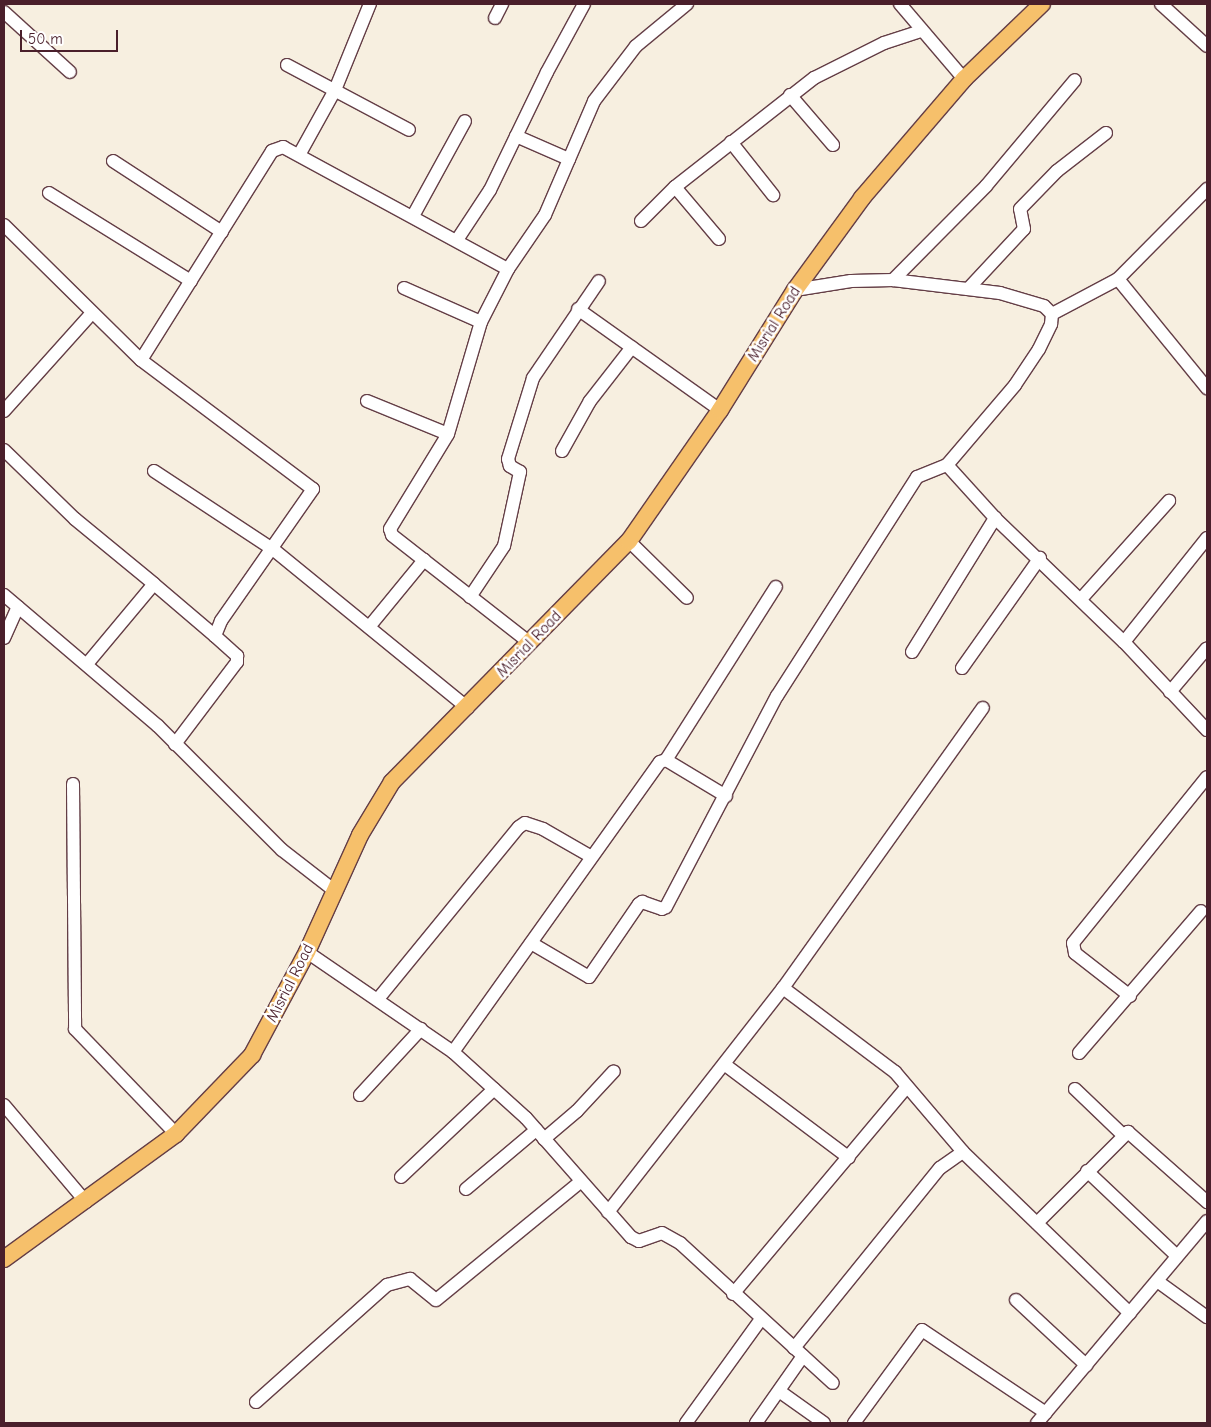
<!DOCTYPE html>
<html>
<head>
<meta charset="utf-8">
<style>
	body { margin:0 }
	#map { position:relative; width:1211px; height:1427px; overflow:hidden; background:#f7efe0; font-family:"Comic Neue",sans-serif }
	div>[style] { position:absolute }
	.roads { filter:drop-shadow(1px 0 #643e46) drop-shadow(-1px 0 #643e46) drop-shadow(0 1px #643e46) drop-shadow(0 -1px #643e46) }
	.minor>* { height:12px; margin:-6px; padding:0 6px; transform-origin:6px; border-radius:6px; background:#fff }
	.major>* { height:16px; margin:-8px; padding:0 8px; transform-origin:8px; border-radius:8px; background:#f6c06b }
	span { translate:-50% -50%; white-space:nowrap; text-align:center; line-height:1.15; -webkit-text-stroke:5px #fff; paint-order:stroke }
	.street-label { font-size:16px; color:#4a1f2b }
	.frame { position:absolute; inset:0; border:5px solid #4a1f2b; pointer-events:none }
	.scale { position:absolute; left:20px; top:30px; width:98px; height:22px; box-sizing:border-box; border:2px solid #4a1f2b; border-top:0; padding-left:6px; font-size:15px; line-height:18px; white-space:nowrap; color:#4a1f2b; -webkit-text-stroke:4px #fff; paint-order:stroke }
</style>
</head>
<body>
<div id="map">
	<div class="roads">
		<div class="minor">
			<div style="left:900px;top:4px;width:99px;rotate:49.5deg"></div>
			<div style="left:1161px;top:4px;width:62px;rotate:42.4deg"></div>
			<div style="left:4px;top:12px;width:89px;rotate:42.3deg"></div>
			<div style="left:495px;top:18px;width:16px;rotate:-63deg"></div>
			<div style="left:287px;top:65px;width:138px;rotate:28deg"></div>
			<div style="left:790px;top:95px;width:66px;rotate:49.3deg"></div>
			<div style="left:516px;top:136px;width:58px;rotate:23.5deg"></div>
			<div style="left:731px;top:142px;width:68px;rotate:51.6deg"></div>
			<div style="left:299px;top:155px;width:74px;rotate:-61deg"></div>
			<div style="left:335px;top:90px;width:93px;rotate:-67.9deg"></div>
			<div style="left:113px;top:161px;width:130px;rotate:33.1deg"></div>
			<div style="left:675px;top:187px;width:68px;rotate:49.8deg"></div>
			<div style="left:49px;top:193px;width:167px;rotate:31.8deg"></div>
			<div style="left:413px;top:216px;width:108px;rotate:-61.3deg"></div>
			<div style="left:641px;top:221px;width:48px;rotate:-45deg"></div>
			<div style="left:675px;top:187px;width:177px;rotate:-38.1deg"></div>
			<div style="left:814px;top:78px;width:78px;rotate:-26.6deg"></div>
			<div style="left:884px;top:43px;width:40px;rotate:-18deg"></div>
			<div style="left:4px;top:225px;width:192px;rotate:44.6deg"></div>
			<div style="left:141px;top:360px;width:215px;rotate:36.9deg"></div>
			<div style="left:313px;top:489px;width:161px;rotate:124.9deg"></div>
			<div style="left:221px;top:621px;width:16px;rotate:112deg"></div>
			<div style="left:215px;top:636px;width:30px;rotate:42deg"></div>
			<div style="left:237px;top:656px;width:6px;rotate:90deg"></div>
			<div style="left:237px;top:662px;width:103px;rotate:127.1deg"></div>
			<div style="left:457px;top:240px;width:60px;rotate:-56.6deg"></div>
			<div style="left:490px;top:190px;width:131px;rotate:-64.2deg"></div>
			<div style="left:547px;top:72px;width:77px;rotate:-61.4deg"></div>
			<div style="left:1118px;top:279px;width:141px;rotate:50.8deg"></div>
			<div style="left:893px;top:280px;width:132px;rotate:-45.3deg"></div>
			<div style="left:986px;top:186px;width:138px;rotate:-50deg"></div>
			<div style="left:404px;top:288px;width:84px;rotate:23.8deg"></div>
			<div style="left:968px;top:289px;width:82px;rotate:-47deg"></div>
			<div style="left:1024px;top:229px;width:20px;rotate:-101deg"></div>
			<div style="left:1020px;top:209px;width:53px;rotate:-45.8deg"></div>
			<div style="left:1057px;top:171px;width:62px;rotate:-37.8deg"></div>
			<div style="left:578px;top:309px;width:174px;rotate:35.4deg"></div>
			<div style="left:1052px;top:314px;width:75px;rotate:-27.9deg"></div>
			<div style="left:1118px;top:279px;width:127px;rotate:-45.3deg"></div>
			<div style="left:141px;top:360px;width:247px;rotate:-57.9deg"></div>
			<div style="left:272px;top:151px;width:12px;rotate:-20deg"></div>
			<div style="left:283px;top:147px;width:256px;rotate:28.5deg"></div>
			<div style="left:367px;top:401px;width:87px;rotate:22.2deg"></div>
			<div style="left:4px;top:411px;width:132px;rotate:-48.1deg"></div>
			<div style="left:4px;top:450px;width:99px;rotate:44.2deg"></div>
			<div style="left:75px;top:519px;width:102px;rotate:39.4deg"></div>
			<div style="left:562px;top:451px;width:57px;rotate:-60.8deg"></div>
			<div style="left:590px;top:401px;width:68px;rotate:-52.1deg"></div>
			<div style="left:947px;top:465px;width:72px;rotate:47.8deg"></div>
			<div style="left:995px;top:518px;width:179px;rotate:43.9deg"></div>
			<div style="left:1124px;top:642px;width:121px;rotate:46.7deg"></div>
			<div style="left:154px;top:471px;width:144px;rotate:33.4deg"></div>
			<div style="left:274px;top:550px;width:250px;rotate:39.2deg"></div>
			<div style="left:629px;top:541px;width:81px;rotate:44.5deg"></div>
			<div style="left:4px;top:595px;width:202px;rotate:40.4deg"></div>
			<div style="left:158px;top:726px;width:175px;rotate:45deg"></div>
			<div style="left:282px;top:850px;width:67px;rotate:37.7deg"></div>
			<div style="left:470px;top:597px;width:61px;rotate:-56.3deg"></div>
			<div style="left:504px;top:546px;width:76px;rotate:-77.8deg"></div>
			<div style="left:520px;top:472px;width:12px;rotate:-149deg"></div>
			<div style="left:510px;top:466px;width:7px;rotate:-106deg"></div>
			<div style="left:508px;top:459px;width:85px;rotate:-72.8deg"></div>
			<div style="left:533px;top:378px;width:117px;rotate:-55.8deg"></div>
			<div style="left:1081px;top:599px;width:132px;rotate:-48.1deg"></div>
			<div style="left:369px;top:627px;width:87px;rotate:-50.6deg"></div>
			<div style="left:4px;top:638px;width:34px;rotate:-66deg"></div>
			<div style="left:1124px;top:642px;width:133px;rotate:-51.4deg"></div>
			<div style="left:530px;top:643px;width:175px;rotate:-142deg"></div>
			<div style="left:392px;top:535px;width:6px;rotate:-108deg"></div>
			<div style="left:390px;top:529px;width:111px;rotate:-58.6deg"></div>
			<div style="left:448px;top:434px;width:117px;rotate:-73.6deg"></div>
			<div style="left:481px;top:322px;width:59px;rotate:-63deg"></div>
			<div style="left:508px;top:269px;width:65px;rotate:-55.6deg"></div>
			<div style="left:545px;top:215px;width:124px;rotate:-66.7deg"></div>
			<div style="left:594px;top:101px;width:69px;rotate:-52.6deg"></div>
			<div style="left:636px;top:46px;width:66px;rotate:-39.5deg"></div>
			<div style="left:912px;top:652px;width:158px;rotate:-58.2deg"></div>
			<div style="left:87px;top:664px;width:104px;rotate:-50.1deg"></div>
			<div style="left:154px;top:584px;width:80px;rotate:40.4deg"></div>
			<div style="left:962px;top:668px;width:135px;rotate:-54.7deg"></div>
			<div style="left:1170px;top:692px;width:57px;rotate:-49.9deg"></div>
			<div style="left:666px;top:760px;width:205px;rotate:-57.6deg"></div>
			<div style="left:73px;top:784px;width:245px;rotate:89.5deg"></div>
			<div style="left:75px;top:1029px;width:146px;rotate:46.1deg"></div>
			<div style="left:531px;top:943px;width:67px;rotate:30.4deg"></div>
			<div style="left:589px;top:977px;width:88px;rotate:-55.6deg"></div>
			<div style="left:639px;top:904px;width:4px;rotate:-34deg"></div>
			<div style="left:642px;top:902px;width:21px;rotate:19deg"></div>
			<div style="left:662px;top:909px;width:4px;rotate:-27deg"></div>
			<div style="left:666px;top:907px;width:238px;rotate:-62.3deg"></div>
			<div style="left:777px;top:696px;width:260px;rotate:-57.4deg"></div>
			<div style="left:917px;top:477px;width:32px;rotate:-22deg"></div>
			<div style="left:947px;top:465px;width:105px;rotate:-49.6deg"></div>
			<div style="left:1015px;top:385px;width:43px;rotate:-56.3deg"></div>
			<div style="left:1039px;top:349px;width:28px;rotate:-64deg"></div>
			<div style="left:1051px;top:324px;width:10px;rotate:-84deg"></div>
			<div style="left:1052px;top:314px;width:11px;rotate:-135deg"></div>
			<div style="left:1044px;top:306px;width:46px;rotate:-163.5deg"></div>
			<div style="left:1000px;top:293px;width:108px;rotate:-173.1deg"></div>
			<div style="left:893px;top:280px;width:42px;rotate:178.6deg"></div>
			<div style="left:851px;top:281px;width:57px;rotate:170.9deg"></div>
			<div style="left:307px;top:952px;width:177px;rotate:34.4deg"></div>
			<div style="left:453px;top:1052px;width:98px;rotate:42.1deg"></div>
			<div style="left:526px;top:1118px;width:159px;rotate:48.6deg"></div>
			<div style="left:631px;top:1237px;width:9px;rotate:27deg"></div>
			<div style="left:639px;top:1241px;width:24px;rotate:-19deg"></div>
			<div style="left:662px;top:1233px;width:21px;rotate:29deg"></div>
			<div style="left:680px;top:1243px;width:207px;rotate:42.5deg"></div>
			<div style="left:783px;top:988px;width:140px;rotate:36.9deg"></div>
			<div style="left:895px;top:1072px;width:105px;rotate:49.6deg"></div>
			<div style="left:963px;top:1152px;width:232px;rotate:44deg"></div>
			<div style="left:1130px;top:996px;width:70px;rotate:-142deg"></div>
			<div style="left:1075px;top:953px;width:10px;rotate:-101deg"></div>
			<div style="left:1073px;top:943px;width:213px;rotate:-51.1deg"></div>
			<div style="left:378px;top:999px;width:222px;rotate:-50.7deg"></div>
			<div style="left:519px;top:827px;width:7px;rotate:-34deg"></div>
			<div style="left:525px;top:823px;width:19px;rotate:18deg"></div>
			<div style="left:543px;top:829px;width:54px;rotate:29.9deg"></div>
			<div style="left:453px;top:1052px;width:356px;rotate:-54.5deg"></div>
			<div style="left:660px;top:762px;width:6px;rotate:-18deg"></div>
			<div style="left:666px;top:760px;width:70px;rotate:31deg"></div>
			<div style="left:1079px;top:1053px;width:187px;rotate:-49.3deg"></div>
			<div style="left:724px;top:1064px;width:156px;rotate:36.9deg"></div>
			<div style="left:1075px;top:1089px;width:66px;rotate:43.8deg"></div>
			<div style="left:360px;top:1095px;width:90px;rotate:-47.3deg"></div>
			<div style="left:4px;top:1105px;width:127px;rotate:49.8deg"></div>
			<div style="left:544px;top:1139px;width:43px;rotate:-40.3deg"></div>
			<div style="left:577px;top:1111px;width:54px;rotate:-47.2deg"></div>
			<div style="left:1087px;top:1171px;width:124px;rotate:43.4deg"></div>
			<div style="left:401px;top:1177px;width:128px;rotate:-43.4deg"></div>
			<div style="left:466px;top:1189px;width:92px;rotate:-40.1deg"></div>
			<div style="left:608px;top:1212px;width:284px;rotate:-52deg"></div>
			<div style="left:783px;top:988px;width:344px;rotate:-54.5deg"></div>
			<div style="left:1037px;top:1223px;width:129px;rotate:-45deg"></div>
			<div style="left:1128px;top:1132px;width:106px;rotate:41.5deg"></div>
			<div style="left:1157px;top:1281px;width:62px;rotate:35.8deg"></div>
			<div style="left:733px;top:1294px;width:270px;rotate:-50deg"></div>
			<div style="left:1016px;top:1300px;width:96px;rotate:42.9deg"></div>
			<div style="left:794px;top:1348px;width:232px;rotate:-51deg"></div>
			<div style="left:940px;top:1168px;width:28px;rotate:-35deg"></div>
			<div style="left:779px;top:1391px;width:55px;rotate:35.4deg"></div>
			<div style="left:256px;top:1402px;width:176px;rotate:-41.8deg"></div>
			<div style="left:387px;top:1285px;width:24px;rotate:-15deg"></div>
			<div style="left:410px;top:1279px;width:33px;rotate:39deg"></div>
			<div style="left:436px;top:1300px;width:186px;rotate:-39.3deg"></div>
			<div style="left:686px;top:1423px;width:128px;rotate:-54.2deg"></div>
			<div style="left:756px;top:1423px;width:82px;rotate:-55deg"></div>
			<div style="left:854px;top:1423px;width:115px;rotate:-53.8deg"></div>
			<div style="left:922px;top:1330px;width:149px;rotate:33.8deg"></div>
			<div style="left:1037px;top:1423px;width:264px;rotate:-49.9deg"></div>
		</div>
		<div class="major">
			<div style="left:4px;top:1259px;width:213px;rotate:-36deg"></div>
			<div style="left:176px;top:1134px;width:110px;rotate:-46.1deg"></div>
			<div style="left:252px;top:1055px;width:117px;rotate:-61.9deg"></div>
			<div style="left:307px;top:952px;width:128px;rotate:-65.6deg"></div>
			<div style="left:360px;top:835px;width:62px;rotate:-58.9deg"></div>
			<div style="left:392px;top:782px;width:338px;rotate:-45.5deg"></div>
			<div style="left:629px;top:541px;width:160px;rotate:-55.2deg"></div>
			<div style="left:720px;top:410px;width:142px;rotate:-58deg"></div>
			<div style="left:795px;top:290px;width:114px;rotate:-53.9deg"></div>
			<div style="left:862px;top:198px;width:157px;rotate:-49.4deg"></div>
			<div style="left:964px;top:79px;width:108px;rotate:-43.9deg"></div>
		</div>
	</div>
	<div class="street-label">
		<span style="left:774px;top:324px;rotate:-58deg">Misrial Road</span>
		<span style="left:529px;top:644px;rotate:-46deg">Misrial Road</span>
		<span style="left:290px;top:983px;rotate:-63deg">Misrial Road</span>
	</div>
	<div class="frame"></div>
	<div class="scale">50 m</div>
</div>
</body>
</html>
